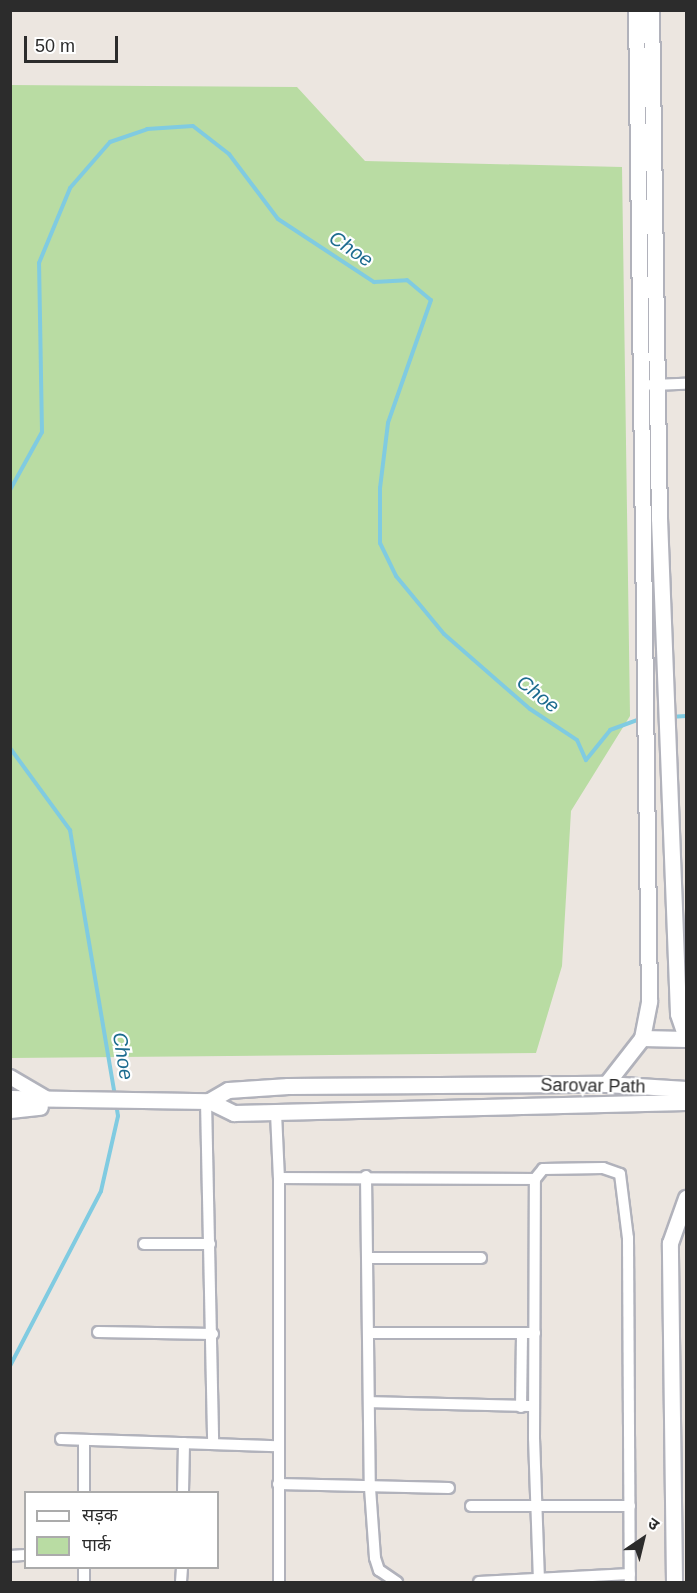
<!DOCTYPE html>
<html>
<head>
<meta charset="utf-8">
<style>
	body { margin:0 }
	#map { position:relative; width:697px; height:1593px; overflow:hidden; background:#ece6e0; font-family:Helvetica,"Noto Sans Devanagari",sans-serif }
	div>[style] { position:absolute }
	.green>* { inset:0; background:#b9dca3 }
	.stream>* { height:4px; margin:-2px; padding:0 2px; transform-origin:2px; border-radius:2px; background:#80cbe1 }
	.roads { filter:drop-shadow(2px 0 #b1b2bb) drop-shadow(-2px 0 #b1b2bb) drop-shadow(0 2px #b1b2bb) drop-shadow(0 -2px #b1b2bb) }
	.minor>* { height:10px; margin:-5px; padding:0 5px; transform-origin:5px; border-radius:5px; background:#fff }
	.tertiary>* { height:14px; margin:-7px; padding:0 7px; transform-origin:7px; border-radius:7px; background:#fff }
	.secondary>* { height:15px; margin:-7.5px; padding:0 7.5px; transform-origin:7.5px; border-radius:7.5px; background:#fff }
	span { translate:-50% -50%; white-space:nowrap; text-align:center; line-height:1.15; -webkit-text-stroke:4.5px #fff; paint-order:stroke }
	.street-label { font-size:18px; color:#2c2c2c }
	.water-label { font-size:20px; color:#1d6c8f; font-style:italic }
	.frame { position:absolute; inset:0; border:12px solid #2c2c2c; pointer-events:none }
	.legend { position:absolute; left:24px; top:1491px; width:195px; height:78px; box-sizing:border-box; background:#fff; border:2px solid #ababab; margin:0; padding:8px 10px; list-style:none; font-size:18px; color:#2c2c2c }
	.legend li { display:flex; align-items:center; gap:12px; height:30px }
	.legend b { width:30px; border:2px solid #ababab }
	.north { position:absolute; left:613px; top:1509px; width:60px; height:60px; -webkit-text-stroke:4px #fff; paint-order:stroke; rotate:35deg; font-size:16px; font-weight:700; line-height:24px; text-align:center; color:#2c2c2c }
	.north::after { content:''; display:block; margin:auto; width:21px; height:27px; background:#2c2c2c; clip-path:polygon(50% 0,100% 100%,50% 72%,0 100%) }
	.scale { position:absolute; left:24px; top:36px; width:94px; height:27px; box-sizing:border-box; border:3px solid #2c2c2c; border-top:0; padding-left:8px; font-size:18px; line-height:21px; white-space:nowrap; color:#2c2c2c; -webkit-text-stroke:4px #fff; paint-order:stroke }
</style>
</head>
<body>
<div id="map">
	<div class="green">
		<div style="clip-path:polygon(10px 85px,297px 87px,365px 161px,622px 167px,630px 716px,571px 811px,562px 966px,536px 1053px,11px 1058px)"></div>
	</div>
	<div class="stream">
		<div style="left:10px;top:490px;width:66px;rotate:-61.1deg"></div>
		<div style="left:42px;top:432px;width:169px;rotate:-91deg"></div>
		<div style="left:39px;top:263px;width:81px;rotate:-67.5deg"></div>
		<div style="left:70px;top:188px;width:61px;rotate:-49deg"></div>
		<div style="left:110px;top:142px;width:39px;rotate:-19deg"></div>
		<div style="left:147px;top:129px;width:46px;rotate:-3.7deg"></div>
		<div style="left:193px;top:126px;width:46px;rotate:37.9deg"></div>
		<div style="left:229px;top:154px;width:81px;rotate:53deg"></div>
		<div style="left:278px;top:219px;width:115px;rotate:33.3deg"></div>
		<div style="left:374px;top:282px;width:33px;rotate:-3deg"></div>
		<div style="left:407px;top:280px;width:31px;rotate:40deg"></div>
		<div style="left:431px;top:300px;width:130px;rotate:109.3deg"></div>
		<div style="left:388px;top:423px;width:65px;rotate:97deg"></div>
		<div style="left:380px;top:488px;width:55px;rotate:90deg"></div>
		<div style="left:380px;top:543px;width:37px;rotate:64deg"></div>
		<div style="left:396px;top:576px;width:75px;rotate:50.4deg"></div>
		<div style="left:444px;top:634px;width:114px;rotate:41.1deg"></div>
		<div style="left:530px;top:709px;width:56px;rotate:33.4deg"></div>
		<div style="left:577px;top:740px;width:22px;rotate:66deg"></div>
		<div style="left:586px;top:760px;width:38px;rotate:-51deg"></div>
		<div style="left:610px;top:730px;width:33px;rotate:-20deg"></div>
		<div style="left:669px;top:717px;width:17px;rotate:-3deg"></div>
		<div style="left:10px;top:748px;width:102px;rotate:53.8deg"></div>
		<div style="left:70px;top:830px;width:270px;rotate:80.4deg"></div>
		<div style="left:10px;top:1366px;width:197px;rotate:-62.5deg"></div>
		<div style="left:101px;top:1191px;width:77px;rotate:-77.2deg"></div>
		<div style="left:118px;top:1116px;width:12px;rotate:-99deg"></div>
	</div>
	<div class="roads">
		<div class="minor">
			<div style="left:651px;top:385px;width:35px;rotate:-2deg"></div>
			<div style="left:206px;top:1101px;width:343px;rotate:88.8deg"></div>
			<div style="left:276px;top:1113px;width:65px;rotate:87.4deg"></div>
			<div style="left:279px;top:1178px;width:404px;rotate:90deg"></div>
			<div style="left:366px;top:1176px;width:312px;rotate:89.3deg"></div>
			<div style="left:370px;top:1488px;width:70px;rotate:85.9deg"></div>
			<div style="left:375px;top:1558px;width:13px;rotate:72deg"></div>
			<div style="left:379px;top:1570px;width:22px;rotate:34deg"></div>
			<div style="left:279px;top:1178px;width:256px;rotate:0.2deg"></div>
			<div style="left:144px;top:1244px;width:66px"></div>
			<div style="left:370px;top:1258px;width:111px"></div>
			<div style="left:98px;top:1332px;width:115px;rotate:1deg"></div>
			<div style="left:369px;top:1333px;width:166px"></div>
			<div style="left:370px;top:1402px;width:164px;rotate:1.4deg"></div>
			<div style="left:521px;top:1407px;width:74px;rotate:-89.2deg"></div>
			<div style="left:61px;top:1439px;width:216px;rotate:1.9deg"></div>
			<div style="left:84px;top:1440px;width:52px;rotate:90deg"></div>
			<div style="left:278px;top:1484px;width:171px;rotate:1.3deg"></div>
			<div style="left:183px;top:1492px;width:49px;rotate:-88.8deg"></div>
			<div style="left:471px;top:1506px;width:159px"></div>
			<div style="left:10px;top:1556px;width:16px;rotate:-4deg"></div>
			<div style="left:84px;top:1568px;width:14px;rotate:90deg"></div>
			<div style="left:539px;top:1581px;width:143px;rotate:-92deg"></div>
			<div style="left:534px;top:1438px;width:259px;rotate:-89.8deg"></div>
			<div style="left:535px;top:1179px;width:13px;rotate:-51deg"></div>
			<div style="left:543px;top:1169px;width:60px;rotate:-1deg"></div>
			<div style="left:603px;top:1168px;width:18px;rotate:19deg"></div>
			<div style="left:620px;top:1174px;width:64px;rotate:82.9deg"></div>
			<div style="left:628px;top:1238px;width:344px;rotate:89.7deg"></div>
			<div style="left:181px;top:1582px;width:14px;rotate:-86deg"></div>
			<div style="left:479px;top:1582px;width:151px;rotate:-3deg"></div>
		</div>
		<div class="tertiary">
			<div style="left:10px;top:1077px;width:42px;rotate:30.3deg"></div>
		</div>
		<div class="secondary">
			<div style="left:651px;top:10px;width:508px;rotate:89.1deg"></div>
			<div style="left:659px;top:518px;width:496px;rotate:87.8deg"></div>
			<div style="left:678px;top:1014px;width:24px;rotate:71deg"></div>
			<div style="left:642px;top:1038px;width:44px;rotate:1.3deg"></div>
			<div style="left:606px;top:1084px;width:58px;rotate:-52deg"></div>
			<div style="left:642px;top:1038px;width:38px;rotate:-79deg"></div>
			<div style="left:649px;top:1001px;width:991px;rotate:-90.75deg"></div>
			<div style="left:10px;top:1098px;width:199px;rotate:0.9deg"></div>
			<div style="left:209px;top:1101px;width:28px;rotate:26deg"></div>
			<div style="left:234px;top:1113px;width:452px;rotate:-1.4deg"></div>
			<div style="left:209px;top:1101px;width:22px;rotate:-30deg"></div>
			<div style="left:228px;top:1090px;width:60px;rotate:-3.8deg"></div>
			<div style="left:288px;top:1086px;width:318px;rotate:-0.4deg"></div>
			<div style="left:606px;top:1084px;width:80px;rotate:3.6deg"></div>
			<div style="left:10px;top:1110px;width:30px;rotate:-6deg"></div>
			<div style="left:674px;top:1582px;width:339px;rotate:-90.7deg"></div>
			<div style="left:670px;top:1243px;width:48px;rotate:-70.4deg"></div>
		</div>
	</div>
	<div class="street-label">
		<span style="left:593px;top:1086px;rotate:1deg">Sarovar Path</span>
	</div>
	<div class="water-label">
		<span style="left:351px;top:249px;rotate:34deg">Choe</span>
		<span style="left:538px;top:694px;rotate:38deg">Choe</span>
		<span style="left:123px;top:1056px;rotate:81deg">Choe</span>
	</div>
	<div class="frame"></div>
	<ul class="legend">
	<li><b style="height:8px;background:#fff"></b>सड़क</li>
	<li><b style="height:16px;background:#b9dca3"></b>पार्क</li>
	</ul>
	<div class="north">उ</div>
	<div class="scale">50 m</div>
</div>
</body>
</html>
